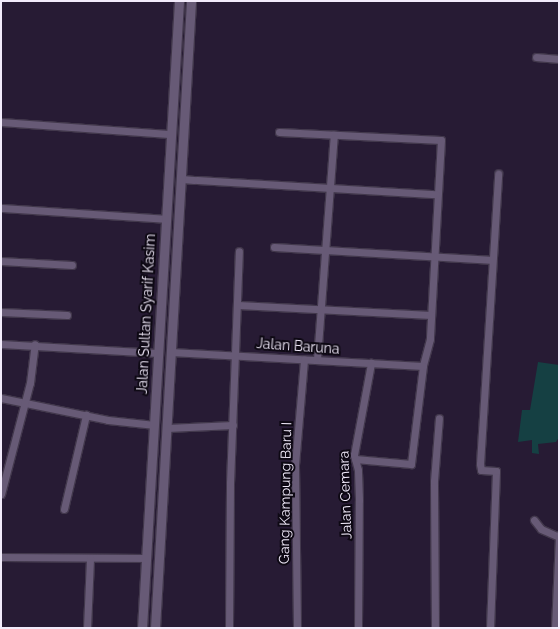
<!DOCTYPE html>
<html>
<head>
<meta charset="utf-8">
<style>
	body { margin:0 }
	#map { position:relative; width:560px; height:629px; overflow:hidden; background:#271b34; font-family:Raleway,sans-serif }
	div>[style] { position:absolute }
	.water>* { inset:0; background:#154043 }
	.roads { filter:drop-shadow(1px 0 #42384c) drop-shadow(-1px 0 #42384c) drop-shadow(0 1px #42384c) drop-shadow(0 -1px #42384c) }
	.minor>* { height:7px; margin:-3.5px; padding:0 3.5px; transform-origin:3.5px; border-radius:3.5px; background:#675a76 }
	.tertiary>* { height:9px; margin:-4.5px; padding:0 4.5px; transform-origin:4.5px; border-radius:4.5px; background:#675a76 }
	span { translate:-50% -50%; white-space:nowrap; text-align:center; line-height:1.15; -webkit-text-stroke:4px #0d0813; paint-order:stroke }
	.street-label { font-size:14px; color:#f2ebfb }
	.frame { position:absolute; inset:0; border:2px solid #f2ebfb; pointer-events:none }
</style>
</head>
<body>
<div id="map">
	<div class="water">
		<div style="clip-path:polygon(538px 362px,559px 365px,559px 437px,556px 442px,538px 444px,539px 454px,532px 453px,532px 440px,518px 442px,522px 410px,530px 410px)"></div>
	</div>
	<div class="roads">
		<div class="minor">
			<div style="left:536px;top:57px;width:23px;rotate:5deg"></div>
			<div style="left:1px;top:122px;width:168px;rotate:4.1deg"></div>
			<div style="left:279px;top:132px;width:162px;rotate:2.8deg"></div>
			<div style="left:441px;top:140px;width:199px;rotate:93.2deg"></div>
			<div style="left:430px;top:339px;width:28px;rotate:105deg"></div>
			<div style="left:423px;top:366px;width:99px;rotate:97deg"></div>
			<div style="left:411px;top:464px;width:56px;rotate:-174.9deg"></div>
			<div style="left:182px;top:179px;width:12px;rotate:5deg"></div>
			<div style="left:197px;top:180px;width:239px;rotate:3.4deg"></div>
			<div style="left:1px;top:208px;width:164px;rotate:3.8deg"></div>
			<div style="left:274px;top:247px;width:216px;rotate:3.4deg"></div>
			<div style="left:1px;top:261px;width:71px;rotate:3.2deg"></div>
			<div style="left:238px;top:305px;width:193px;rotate:3deg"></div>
			<div style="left:1px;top:312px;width:66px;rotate:2.6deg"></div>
			<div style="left:1px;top:344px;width:157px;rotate:3.3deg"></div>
			<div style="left:171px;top:352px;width:252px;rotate:3.2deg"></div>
			<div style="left:317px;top:359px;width:225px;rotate:-85.7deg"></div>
			<div style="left:1px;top:398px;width:109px;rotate:11.6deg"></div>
			<div style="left:108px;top:420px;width:47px;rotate:6.1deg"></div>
			<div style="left:167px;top:428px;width:66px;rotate:-2.6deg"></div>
			<div style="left:1px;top:494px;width:115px;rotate:-75.4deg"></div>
			<div style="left:30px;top:383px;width:39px;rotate:-83deg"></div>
			<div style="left:64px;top:509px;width:97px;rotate:-76.8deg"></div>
			<div style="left:534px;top:520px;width:11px;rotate:52deg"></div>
			<div style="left:541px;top:529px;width:17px;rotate:24deg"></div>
			<div style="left:1px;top:557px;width:146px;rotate:0.4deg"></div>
			<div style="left:87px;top:628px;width:70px;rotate:-87.5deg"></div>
			<div style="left:229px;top:628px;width:145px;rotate:-89.6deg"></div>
			<div style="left:230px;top:483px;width:232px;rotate:-87.8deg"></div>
			<div style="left:297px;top:628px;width:163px;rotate:-90.7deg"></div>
			<div style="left:295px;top:465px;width:106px;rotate:-85.1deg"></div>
			<div style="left:358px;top:628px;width:128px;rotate:-89.6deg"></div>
			<div style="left:359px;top:500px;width:30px;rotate:-92deg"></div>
			<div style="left:358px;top:470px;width:16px;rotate:-105deg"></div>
			<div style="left:354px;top:455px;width:94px;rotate:-79.5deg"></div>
			<div style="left:435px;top:628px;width:147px;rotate:-90.4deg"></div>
			<div style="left:434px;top:481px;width:63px;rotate:-85.5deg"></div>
			<div style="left:490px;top:628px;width:157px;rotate:-87.8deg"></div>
			<div style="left:496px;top:471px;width:15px;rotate:-176deg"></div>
			<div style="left:481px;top:470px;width:6px;rotate:-99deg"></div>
			<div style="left:480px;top:464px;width:291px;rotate:-86.4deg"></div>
			<div style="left:555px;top:628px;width:93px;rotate:-87.5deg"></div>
		</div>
		<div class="tertiary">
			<div style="left:142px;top:628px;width:628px;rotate:-86.62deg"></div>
			<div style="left:155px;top:628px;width:628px;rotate:-86.71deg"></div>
		</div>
	</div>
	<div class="street-label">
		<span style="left:146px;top:314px;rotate:-87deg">Jalan Sultan Syarif Kasim</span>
		<span style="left:298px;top:346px;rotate:4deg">Jalan Baruna</span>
		<span style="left:285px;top:493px;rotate:-89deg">Gang Kampung Baru I</span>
		<span style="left:345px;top:495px;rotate:-92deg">Jalan Cemara</span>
	</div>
	<div class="frame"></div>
</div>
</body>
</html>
